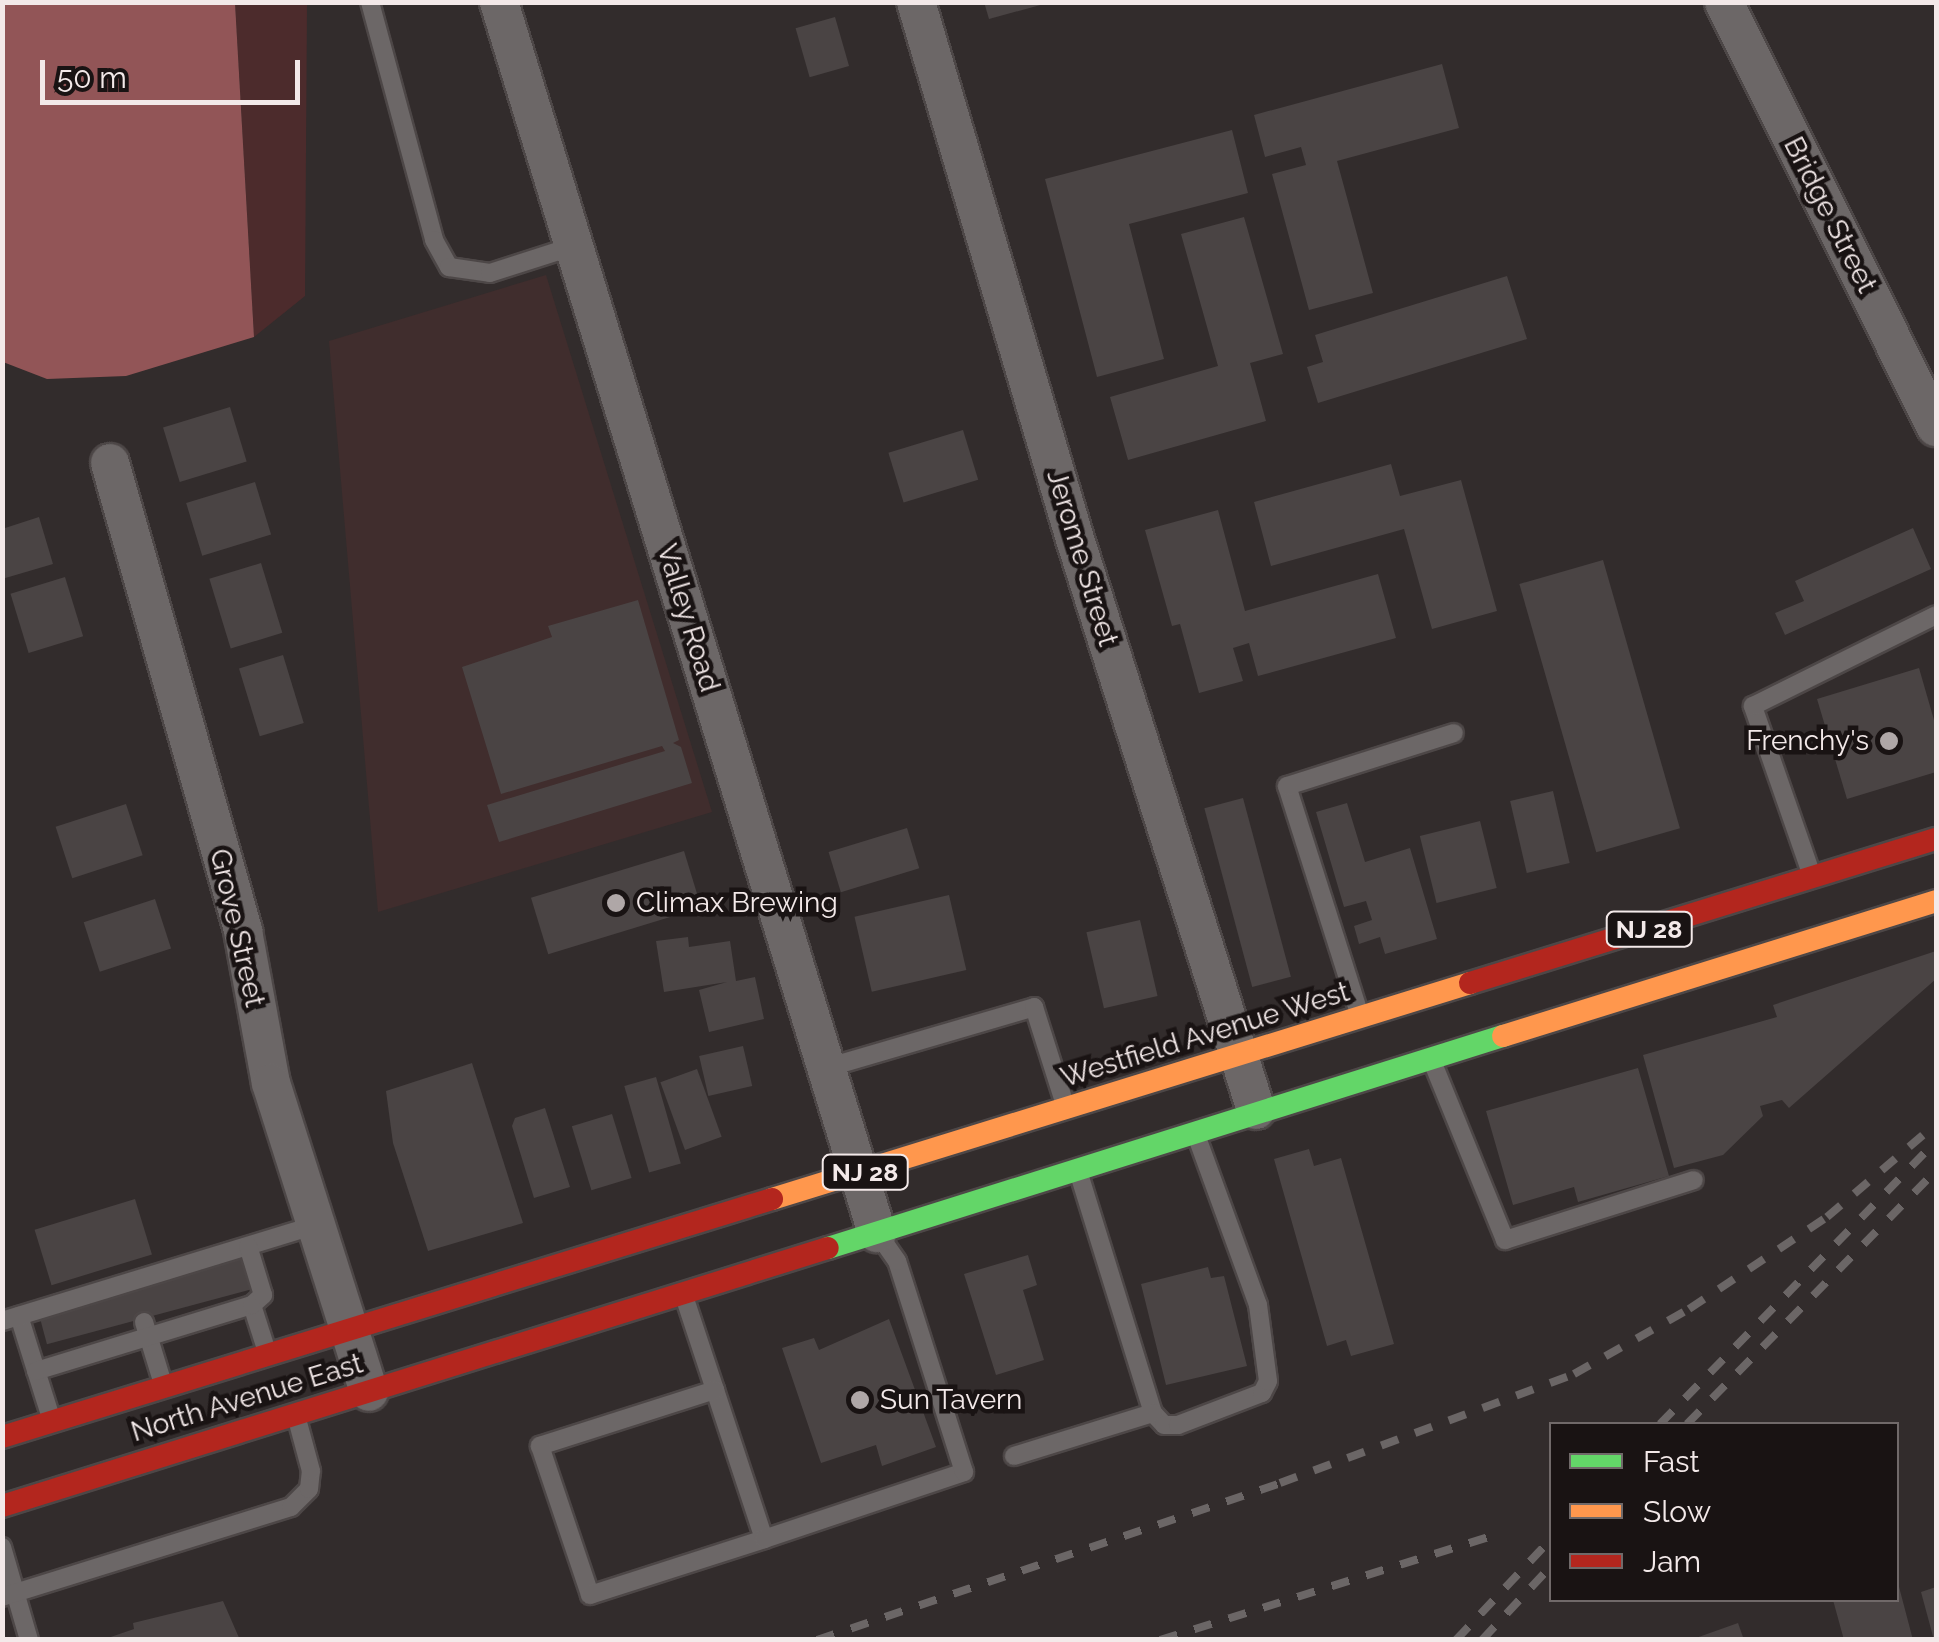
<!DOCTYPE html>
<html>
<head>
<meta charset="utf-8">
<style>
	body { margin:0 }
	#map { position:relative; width:1939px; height:1642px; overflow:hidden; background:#322c2c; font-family:Raleway,sans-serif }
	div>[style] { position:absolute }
	.built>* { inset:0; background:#402d2d }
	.green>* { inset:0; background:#4c2b2c }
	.water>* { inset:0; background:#925557 }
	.building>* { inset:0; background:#4a4444; transform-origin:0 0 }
	.roads { filter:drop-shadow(2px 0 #4d4747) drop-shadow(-2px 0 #4d4747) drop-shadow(0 2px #4d4747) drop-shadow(0 -2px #4d4747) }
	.lane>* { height:18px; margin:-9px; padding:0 9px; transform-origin:9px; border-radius:9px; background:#6c6767 }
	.street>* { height:38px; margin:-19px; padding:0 19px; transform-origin:19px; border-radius:19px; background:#6c6767 }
	.fast>* { height:22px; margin:-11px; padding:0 11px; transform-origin:11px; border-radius:11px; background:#63d668 }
	.slow>* { height:22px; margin:-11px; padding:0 11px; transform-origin:11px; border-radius:11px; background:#ff974d }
	.jam>* { height:22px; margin:-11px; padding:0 11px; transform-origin:11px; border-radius:11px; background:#b3261e }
	.rail>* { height:8px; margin-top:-4px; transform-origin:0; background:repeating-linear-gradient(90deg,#6b6666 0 18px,transparent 0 36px) }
	.dots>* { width:28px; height:28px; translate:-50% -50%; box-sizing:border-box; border:5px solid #191313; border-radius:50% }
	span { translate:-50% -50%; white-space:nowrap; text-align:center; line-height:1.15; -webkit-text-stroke:9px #191313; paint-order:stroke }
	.shield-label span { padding:2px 8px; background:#191313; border:2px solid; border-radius:8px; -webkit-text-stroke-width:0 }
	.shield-label { font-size:25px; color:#f3e9e9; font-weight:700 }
	.street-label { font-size:28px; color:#f3e9e9 }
	.poi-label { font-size:28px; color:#f3e9e9 }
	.right { translate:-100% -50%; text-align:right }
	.left { translate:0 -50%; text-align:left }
	.frame { position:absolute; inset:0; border:5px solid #f3e9e9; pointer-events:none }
	.legend { position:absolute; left:1549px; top:1422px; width:350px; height:180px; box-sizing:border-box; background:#191313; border:2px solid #706969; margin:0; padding:12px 18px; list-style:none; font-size:30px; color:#f3e9e9 }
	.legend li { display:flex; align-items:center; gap:20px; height:50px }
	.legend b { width:50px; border:2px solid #706969 }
	.scale { position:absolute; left:40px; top:60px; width:260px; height:45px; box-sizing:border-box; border:5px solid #f3e9e9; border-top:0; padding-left:12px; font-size:30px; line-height:35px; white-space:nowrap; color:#f3e9e9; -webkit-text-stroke:8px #191313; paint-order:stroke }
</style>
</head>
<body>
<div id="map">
	<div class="built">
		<div style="clip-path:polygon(546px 275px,712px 812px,378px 912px,329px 341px)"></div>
	</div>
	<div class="green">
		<div style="clip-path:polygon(235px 3px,307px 3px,305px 296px,254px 337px)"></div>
	</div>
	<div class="water">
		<div style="clip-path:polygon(2px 3px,235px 3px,254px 337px,126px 376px,47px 379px,3px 362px)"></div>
	</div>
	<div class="building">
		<div style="clip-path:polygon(984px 2px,1044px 2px,1044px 4px,989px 19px)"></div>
		<div style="left:835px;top:17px;width:51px;height:41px;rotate:74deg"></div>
		<div style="clip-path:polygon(1442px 64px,1459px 128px,1337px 161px,1373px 293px,1309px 310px,1272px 174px,1306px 165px,1301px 147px,1265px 157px,1254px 115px)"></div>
		<div style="clip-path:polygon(1232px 130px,1248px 193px,1129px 224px,1164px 359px,1097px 377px,1045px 179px)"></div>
		<div style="clip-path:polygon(1244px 217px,1283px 354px,1250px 363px,1266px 421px,1128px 460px,1110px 397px,1218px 366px,1181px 234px)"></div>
		<div style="clip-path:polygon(1507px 276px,1527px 339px,1318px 403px,1307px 367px,1323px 362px,1315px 335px)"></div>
		<div style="left:230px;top:407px;width:57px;height:70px;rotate:73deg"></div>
		<div style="left:963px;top:430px;width:52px;height:78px;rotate:73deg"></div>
		<div style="clip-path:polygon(1391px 464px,1400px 496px,1461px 480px,1497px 611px,1432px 629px,1404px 529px,1271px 566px,1254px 502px)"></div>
		<div style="left:255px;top:482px;width:55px;height:72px;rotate:73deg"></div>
		<div style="clip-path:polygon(1218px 510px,1245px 611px,1378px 574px,1396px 638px,1258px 676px,1249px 643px,1233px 648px,1243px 681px,1199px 693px,1180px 624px,1172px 626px,1145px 530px)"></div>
		<div style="clip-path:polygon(39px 517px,53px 564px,2px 579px,2px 529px)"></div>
		<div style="clip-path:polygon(1913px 528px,1931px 569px,1785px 635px,1775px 613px,1804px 601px,1795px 581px)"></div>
		<div style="left:1603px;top:560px;width:279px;height:87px;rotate:74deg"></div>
		<div style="left:261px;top:563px;width:73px;height:54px;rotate:73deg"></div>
		<div style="left:65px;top:577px;width:62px;height:57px;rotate:73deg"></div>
		<div style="clip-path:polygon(638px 600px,679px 740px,673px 743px,681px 747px,692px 783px,499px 842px,487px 805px,665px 751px,662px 746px,501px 794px,462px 667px,552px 637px,548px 626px)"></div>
		<div style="left:283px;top:655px;width:71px;height:46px;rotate:73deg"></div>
		<div style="clip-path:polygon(1919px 668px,1936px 727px,1936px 772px,1847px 799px,1817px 699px)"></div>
		<div style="left:1553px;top:791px;width:74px;height:44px;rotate:77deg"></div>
		<div style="left:1243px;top:798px;width:185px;height:40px;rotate:75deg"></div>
		<div style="clip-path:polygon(1347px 803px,1365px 862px,1410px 848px,1437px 939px,1385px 954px,1380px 937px,1359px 944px,1354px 926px,1372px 920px,1366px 901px,1344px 907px,1316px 812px)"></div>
		<div style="left:126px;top:804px;width:54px;height:74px;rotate:72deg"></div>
		<div style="left:1480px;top:821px;width:69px;height:62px;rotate:76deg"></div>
		<div style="left:907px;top:828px;width:42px;height:82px;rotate:73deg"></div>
		<div style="left:684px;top:851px;width:59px;height:160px;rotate:73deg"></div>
		<div style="left:949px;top:895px;width:77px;height:97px;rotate:77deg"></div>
		<div style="left:155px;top:899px;width:52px;height:75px;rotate:72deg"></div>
		<div style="left:1140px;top:920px;width:78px;height:55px;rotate:77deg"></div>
		<div style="clip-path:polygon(688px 937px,689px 947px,730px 941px,736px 981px,755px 977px,764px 1019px,709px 1032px,699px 990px,727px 982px,664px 992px,656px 941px)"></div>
		<div style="clip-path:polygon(1936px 951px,1936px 979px,1789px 1108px,1782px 1100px,1760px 1106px,1763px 1116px,1723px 1155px,1674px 1168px,1643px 1055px,1777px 1017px,1773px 1005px)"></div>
		<div style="left:743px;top:1046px;width:41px;height:45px;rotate:77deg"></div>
		<div style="clip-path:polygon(472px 1063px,523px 1223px,428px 1251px,393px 1143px,386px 1091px)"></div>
		<div style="clip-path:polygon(1638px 1068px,1669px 1176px,1578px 1202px,1574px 1187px,1513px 1205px,1486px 1111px)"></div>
		<div style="left:697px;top:1069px;width:72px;height:39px;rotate:70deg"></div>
		<div style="left:656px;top:1077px;width:90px;height:33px;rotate:74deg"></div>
		<div style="clip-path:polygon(545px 1108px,570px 1187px,534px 1198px,512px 1126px,515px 1118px)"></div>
		<div style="left:612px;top:1114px;width:67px;height:42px;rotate:73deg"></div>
		<div style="clip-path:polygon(1309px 1149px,1314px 1166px,1341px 1158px,1394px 1344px,1351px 1356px,1346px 1340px,1327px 1346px,1274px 1159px)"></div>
		<div style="left:135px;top:1199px;width:58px;height:105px;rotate:73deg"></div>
		<div style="clip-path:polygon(1028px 1255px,1037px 1285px,1023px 1290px,1044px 1360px,996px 1375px,964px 1274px)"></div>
		<div style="left:241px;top:1257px;width:34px;height:210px;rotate:75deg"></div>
		<div style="clip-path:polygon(1208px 1267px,1211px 1278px,1224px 1276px,1247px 1366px,1166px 1385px,1141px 1284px)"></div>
		<div style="clip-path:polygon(889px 1319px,936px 1447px,882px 1466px,876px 1445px,821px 1463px,782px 1348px,814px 1338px,819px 1350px)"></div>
		<div style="clip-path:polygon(1898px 1583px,1913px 1640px,1844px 1640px,1833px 1600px,1896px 1600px)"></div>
		<div style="clip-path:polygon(1936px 1587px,1936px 1640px,1934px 1640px,1921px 1592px)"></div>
		<div style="clip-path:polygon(223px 1601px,240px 1640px,102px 1640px,134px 1629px,133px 1623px)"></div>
		<div style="clip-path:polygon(1738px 1623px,1744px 1640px,1693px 1640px,1693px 1639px)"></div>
	</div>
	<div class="roads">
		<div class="lane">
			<div style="left:370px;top:2px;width:246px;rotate:74.9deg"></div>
			<div style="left:434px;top:240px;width:31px;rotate:61deg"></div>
			<div style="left:449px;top:267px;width:41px;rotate:8.3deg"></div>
			<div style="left:490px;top:273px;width:88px;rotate:-17.8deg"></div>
			<div style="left:1811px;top:873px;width:177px;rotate:-109.2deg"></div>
			<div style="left:1753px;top:706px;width:204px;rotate:-26.4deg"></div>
			<div style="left:1359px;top:1013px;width:238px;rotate:-107.6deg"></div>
			<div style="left:1287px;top:786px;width:175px;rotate:-17.6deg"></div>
			<div style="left:1434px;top:1066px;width:188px;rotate:67.8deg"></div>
			<div style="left:1505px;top:1240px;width:198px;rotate:-17.6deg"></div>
			<div style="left:826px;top:1068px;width:217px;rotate:-16.3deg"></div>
			<div style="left:1034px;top:1007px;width:103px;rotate:72.4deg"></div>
			<div style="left:1079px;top:1174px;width:250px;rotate:72.8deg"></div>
			<div style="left:1153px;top:1413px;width:16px;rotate:47deg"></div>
			<div style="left:1164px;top:1425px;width:14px"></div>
			<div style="left:1178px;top:1425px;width:90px;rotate:-20.9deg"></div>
			<div style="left:1262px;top:1393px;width:13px;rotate:-63deg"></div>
			<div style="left:1268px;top:1381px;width:77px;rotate:-97.5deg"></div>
			<div style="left:1258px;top:1305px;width:179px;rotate:-110deg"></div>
			<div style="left:684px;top:1296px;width:99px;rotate:71.7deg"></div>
			<div style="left:252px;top:1305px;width:49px;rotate:72.3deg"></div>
			<div style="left:19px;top:1316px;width:104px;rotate:72.6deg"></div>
			<div style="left:2px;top:1321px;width:328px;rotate:-17deg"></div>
			<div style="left:144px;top:1322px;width:65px;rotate:73deg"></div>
			<div style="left:36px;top:1371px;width:226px;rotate:-17deg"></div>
			<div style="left:252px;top:1305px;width:15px;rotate:-42deg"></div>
			<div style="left:263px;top:1295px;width:51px;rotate:-107deg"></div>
			<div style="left:1014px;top:1456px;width:145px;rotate:-17.2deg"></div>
			<div style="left:764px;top:1539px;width:157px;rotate:-108.2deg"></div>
			<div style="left:715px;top:1390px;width:184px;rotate:162.3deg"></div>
			<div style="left:540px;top:1446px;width:157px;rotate:71.4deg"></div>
			<div style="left:590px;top:1595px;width:183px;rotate:-17.8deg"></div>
			<div style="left:764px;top:1539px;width:211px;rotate:-18.5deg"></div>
			<div style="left:964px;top:1472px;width:221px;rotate:-107.6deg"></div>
			<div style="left:897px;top:1261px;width:29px;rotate:-125deg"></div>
			<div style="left:2px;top:1547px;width:97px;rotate:73.8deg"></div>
			<div style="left:2px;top:1597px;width:303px;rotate:-17.3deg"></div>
			<div style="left:291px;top:1507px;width:25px;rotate:-45deg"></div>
			<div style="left:309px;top:1489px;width:18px;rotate:-84deg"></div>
			<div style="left:311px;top:1471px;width:54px;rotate:-105.1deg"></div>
		</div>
		<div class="street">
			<div style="left:499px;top:2px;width:1288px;rotate:72.93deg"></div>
			<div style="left:916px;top:2px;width:560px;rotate:73.51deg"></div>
			<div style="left:1075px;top:539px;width:599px;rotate:72.41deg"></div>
			<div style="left:1724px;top:2px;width:475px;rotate:63.5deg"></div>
			<div style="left:110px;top:463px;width:487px;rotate:74.1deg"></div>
			<div style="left:243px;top:931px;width:155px;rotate:79.6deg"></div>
			<div style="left:271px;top:1083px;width:324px;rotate:72.4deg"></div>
		</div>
		<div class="fast">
			<div style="left:828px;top:1248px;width:708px;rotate:-17.44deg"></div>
		</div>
		<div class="slow">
			<div style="left:1503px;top:1036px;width:454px;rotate:-17.3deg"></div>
			<div style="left:772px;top:1199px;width:731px;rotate:-17.19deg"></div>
		</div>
		<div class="jam">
			<div style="left:1470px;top:983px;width:488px;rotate:-17.2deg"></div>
			<div style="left:2px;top:1437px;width:806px;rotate:-17.18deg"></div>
			<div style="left:2px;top:1506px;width:865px;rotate:-17.35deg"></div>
		</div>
	</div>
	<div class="rail">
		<div style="left:1660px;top:1424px;width:395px;rotate:-45.7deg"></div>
		<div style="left:1687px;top:1424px;width:355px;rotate:-45.5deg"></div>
		<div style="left:817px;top:1640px;width:489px;rotate:-18.7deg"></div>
		<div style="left:1280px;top:1483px;width:314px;rotate:-20.3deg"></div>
		<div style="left:1574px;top:1374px;width:132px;rotate:-29.5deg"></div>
		<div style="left:1689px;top:1309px;width:166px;rotate:-33.7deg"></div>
		<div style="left:1827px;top:1217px;width:143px;rotate:-40.5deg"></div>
		<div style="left:1160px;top:1640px;width:354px;rotate:-17.4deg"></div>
		<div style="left:1456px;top:1640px;width:140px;rotate:-46.7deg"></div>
		<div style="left:1482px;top:1640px;width:103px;rotate:-47deg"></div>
	</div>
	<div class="dots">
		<div style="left:1889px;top:741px;background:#afa7a7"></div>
		<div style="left:616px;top:903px;background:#afa7a7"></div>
		<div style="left:860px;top:1400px;background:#afa7a7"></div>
	</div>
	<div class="shield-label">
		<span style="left:1649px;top:929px">NJ 28</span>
		<span style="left:865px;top:1172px">NJ 28</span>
	</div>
	<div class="street-label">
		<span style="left:1830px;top:215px;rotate:63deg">Bridge Street</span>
		<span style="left:1082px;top:558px;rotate:73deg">Jerome Street</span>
		<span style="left:688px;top:618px;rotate:73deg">Valley Road</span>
		<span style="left:237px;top:928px;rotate:77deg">Grove Street</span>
		<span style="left:1205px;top:1035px;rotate:-17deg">Westfield Avenue West</span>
		<span style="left:247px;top:1398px;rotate:-17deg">North Avenue East</span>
	</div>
	<div class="poi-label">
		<span class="right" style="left:1869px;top:741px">Frenchy's</span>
		<span class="left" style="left:636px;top:903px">Climax Brewing</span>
		<span class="left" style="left:880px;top:1400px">Sun Tavern</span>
	</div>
	<div class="frame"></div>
	<ul class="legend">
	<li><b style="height:12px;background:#63d668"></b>Fast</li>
	<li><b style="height:12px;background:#ff974d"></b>Slow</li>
	<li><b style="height:12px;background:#b3261e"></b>Jam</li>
	</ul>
	<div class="scale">50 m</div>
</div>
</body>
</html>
